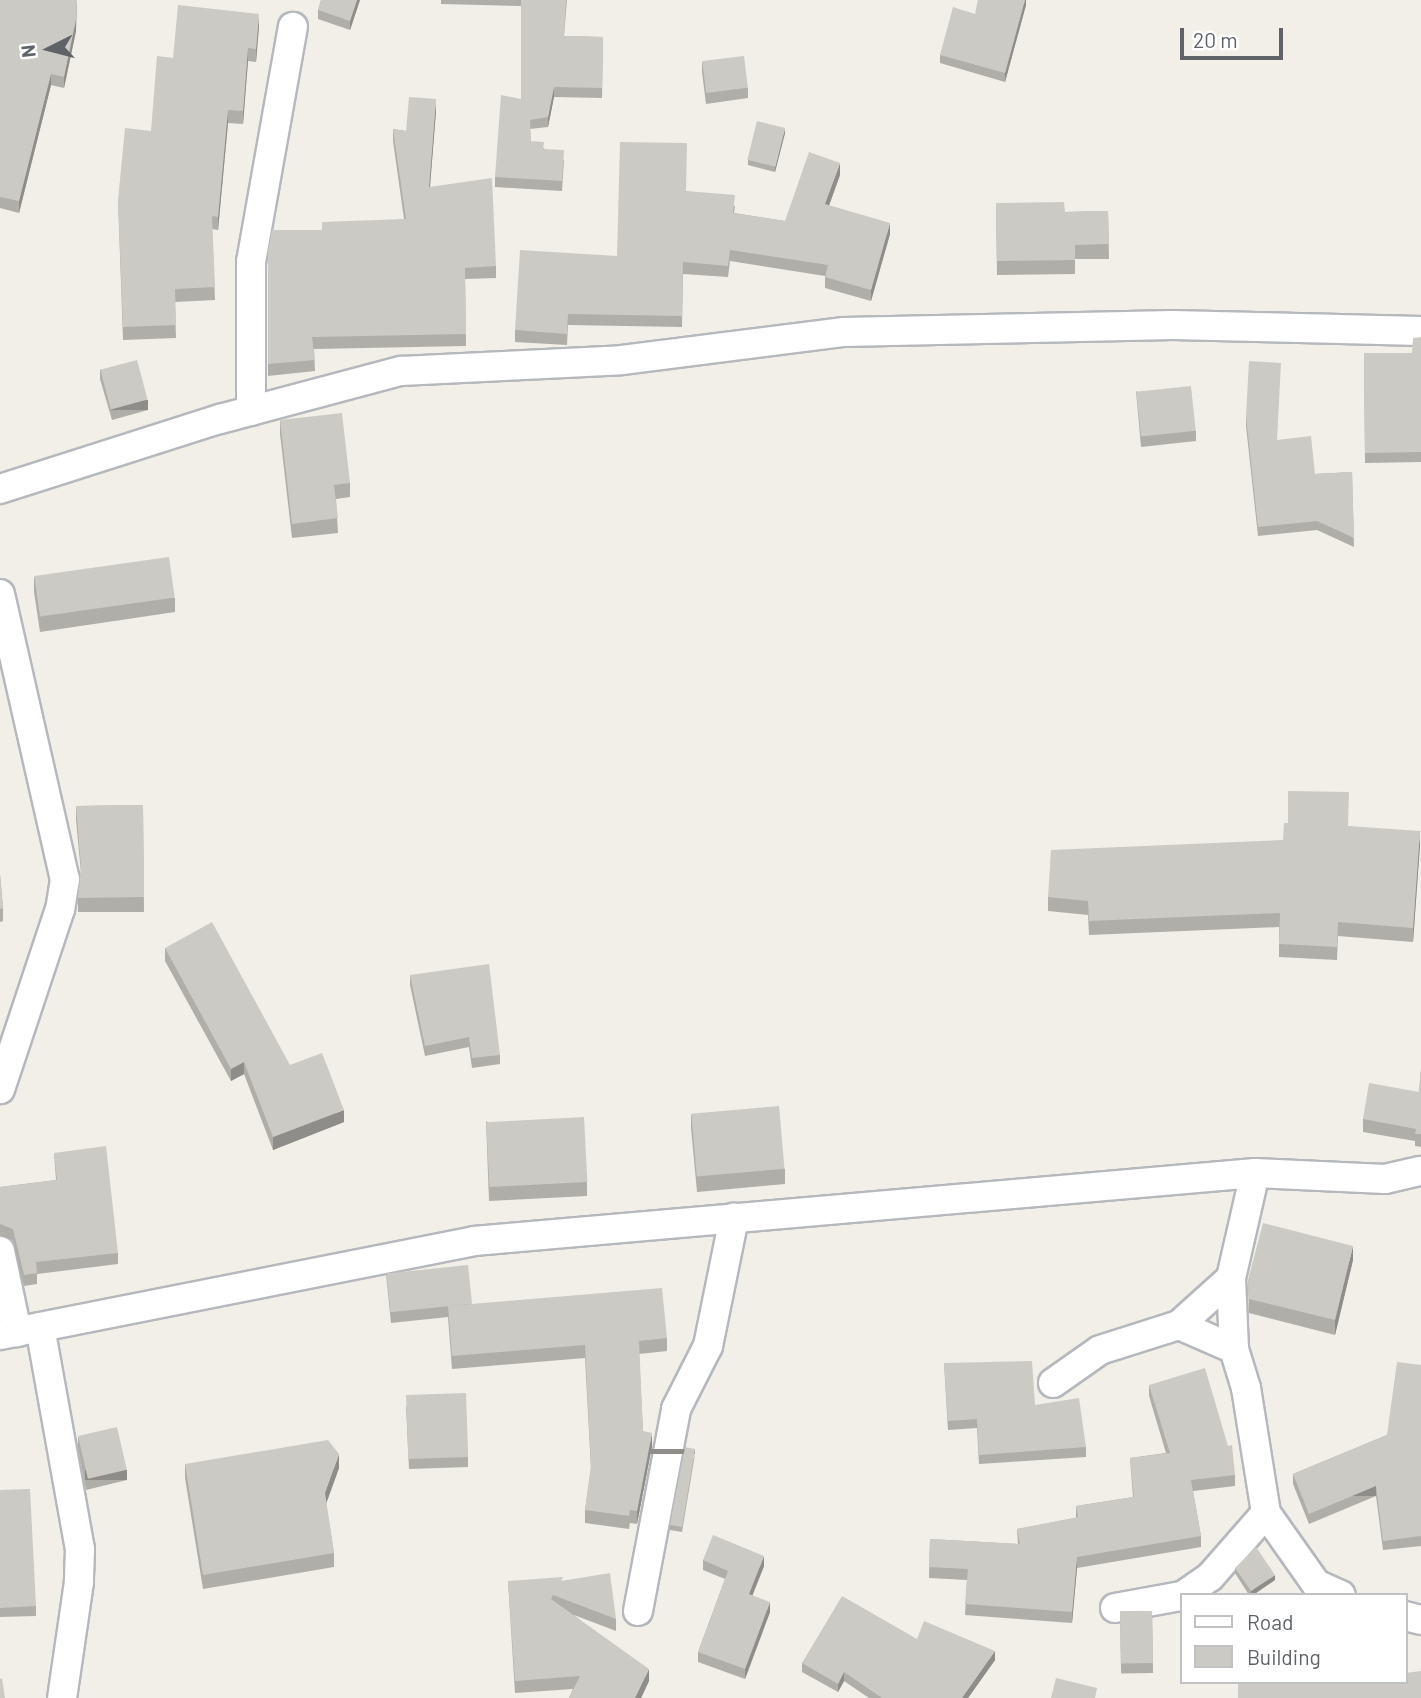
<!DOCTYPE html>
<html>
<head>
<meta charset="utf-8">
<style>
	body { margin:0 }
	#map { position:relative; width:1421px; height:1698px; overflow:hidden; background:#f1efe8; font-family:Barlow,sans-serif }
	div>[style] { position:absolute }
	.roads { filter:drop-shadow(2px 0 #b5b8bc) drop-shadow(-2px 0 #b5b8bc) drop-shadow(0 2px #b5b8bc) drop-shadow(0 -2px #b5b8bc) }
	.street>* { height:28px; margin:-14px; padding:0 14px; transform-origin:14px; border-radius:14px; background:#fff }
	.wall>* { inset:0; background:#afaea9; transform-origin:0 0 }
	.shaded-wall>* { inset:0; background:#8f8d8a; transform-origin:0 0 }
	.building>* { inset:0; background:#cccac5; transform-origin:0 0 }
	span { translate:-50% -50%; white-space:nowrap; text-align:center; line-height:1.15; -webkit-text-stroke:6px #fff; paint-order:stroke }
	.legend { position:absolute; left:1180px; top:1593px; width:228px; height:91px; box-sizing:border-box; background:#fff; border:2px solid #bfc1c3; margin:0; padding:9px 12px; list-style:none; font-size:21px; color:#5f6368 }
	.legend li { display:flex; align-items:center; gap:14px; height:35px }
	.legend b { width:35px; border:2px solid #bfc1c3 }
	.north { position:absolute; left:14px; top:14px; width:70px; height:70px; -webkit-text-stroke:5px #fff; paint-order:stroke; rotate:264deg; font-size:19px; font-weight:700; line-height:28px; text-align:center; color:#5f6368 }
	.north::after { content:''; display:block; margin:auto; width:24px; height:32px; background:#5f6368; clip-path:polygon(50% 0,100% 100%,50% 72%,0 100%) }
	.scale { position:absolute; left:1180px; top:28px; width:103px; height:32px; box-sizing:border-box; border:4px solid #5f6368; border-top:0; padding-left:9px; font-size:21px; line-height:24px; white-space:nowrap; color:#5f6368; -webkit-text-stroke:5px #fff; paint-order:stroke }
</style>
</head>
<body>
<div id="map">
	<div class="roads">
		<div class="street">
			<div style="left:251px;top:411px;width:149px;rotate:-90deg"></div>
			<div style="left:251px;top:262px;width:239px;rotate:-79.9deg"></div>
			<div style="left:0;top:489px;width:231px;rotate:-17.7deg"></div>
			<div style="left:220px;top:419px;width:187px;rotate:-14.9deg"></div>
			<div style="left:401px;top:371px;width:221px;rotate:-2.8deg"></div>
			<div style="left:622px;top:360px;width:224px;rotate:-7.2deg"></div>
			<div style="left:844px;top:332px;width:329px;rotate:-1.2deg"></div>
			<div style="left:1173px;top:325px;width:248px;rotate:1.4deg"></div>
			<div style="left:0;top:594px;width:292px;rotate:77.2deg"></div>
			<div style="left:65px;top:879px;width:30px;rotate:99deg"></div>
			<div style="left:60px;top:909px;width:190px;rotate:108.4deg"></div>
			<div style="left:1255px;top:1173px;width:108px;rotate:102.9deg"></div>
			<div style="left:1231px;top:1278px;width:71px;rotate:87.6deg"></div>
			<div style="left:1234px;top:1349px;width:41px;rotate:72.9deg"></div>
			<div style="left:1246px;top:1388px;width:127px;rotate:80.9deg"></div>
			<div style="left:1266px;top:1513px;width:87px;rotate:54.8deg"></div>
			<div style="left:1316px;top:1584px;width:27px;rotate:24deg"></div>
			<div style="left:0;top:1251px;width:83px;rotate:78.1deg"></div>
			<div style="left:1179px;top:1325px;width:60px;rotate:23.6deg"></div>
			<div style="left:40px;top:1327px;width:226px;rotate:79.8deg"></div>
			<div style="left:80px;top:1549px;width:33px;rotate:92deg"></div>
			<div style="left:79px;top:1582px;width:117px;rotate:98.3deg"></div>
			<div style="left:0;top:1335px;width:483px;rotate:-11.2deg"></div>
			<div style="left:474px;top:1241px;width:784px;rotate:-4.98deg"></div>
			<div style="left:1255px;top:1173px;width:130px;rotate:2.6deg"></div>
			<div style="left:1385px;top:1179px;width:37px;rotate:-13deg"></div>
			<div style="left:1053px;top:1383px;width:57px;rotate:-35.1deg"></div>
			<div style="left:1100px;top:1350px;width:83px;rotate:-17.6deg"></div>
			<div style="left:1179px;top:1325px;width:70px;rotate:-42.1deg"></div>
			<div style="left:1184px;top:1595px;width:32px;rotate:-35deg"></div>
			<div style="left:1210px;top:1577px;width:85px;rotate:-48.8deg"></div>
			<div style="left:1115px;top:1608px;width:67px;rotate:-10.3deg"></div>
			<div style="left:638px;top:1611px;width:206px;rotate:-79.3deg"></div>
			<div style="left:676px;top:1409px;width:71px;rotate:-63.1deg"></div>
			<div style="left:708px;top:1346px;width:131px;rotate:-78.5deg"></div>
			<div style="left:1405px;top:1616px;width:16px;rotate:14deg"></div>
		</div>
	</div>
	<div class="wall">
		<div style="clip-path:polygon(0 0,76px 31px,64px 88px,51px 85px,19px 213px,0 208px)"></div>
		<div style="clip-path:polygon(321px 0,360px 0,350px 30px,318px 19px,318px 10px)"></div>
		<div style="clip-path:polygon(441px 0,567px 0,564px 36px,603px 37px,602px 98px,554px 97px,548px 127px,530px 129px,531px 141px,564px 160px,562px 191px,495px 187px,495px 177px,521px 99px,521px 6px,441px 4px)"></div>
		<div style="clip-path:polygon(1026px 0,1026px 5px,1005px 82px,940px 63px,940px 55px,975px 14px)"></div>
		<div style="clip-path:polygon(259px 26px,256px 62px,248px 61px,243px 124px,228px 123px,218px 230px,212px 229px,215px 300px,175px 302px,176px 338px,123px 340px,118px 200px,151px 131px)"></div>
		<div style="clip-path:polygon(702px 62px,748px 88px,748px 98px,706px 104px,702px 72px)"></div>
		<div style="clip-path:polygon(436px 111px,430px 187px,496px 266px,496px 278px,465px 279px,466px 346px,314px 349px,315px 371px,268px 376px,268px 252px,322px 230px,404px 219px,393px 141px,393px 129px,406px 131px)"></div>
		<div style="clip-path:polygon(785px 133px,775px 172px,748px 165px,748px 160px)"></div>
		<div style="clip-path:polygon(840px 175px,829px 206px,890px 234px,871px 301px,825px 288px,825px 276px,730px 261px,728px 277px,683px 274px,682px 327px,568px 325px,567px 345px,515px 342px,515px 330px,617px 256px,687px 191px,735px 206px,734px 213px,785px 221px)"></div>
		<div style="clip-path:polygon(996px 203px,1065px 212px,1108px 211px,1109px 259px,1075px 259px,1075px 274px,997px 275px)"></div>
		<div style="clip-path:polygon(1421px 337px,1421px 462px,1365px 463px,1364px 353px,1412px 353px)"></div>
		<div style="clip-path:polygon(100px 369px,148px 410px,112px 420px,100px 379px)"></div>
		<div style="clip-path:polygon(1136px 391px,1196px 431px,1196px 441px,1141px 447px)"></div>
		<div style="clip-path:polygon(1246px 416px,1277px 440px,1315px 474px,1352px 472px,1354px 547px,1317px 530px,1258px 536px,1246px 426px)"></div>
		<div style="clip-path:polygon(280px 420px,350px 483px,350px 497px,336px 499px,338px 533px,292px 538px,280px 434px)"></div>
		<div style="clip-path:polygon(34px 577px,175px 598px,175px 612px,40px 632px,34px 592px)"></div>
		<div style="clip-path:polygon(143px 805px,144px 912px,78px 912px,78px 898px,81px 873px,76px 820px,76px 806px)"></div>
		<div style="clip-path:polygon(1349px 826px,1420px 845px,1413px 942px,1338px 936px,1337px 960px,1279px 957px,1279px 927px,1089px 935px,1088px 915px,1048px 911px,1048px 897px,1283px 840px)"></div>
		<div style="clip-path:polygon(0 874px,3px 908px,3px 921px,0 922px)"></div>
		<div style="clip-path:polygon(165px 948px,290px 1065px,344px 1122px,273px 1150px,244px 1074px,231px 1081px,165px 961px)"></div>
		<div style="clip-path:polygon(410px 975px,500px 1055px,500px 1064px,472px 1068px,469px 1047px,425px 1056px,410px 985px)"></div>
		<div style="clip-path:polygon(1421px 1068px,1421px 1147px,1415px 1146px,1415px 1141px,1363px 1132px,1363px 1119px,1419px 1092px)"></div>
		<div style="clip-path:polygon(691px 1114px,785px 1169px,785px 1184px,697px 1192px,691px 1128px)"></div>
		<div style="clip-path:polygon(486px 1121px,587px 1182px,587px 1196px,489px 1201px)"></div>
		<div style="clip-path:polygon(54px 1153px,118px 1253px,118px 1264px,37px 1274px,37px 1284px,24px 1286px,13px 1240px,0 1236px,0 1187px,56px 1180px)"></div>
		<div style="clip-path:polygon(1353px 1260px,1335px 1335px,1249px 1313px,1248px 1280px)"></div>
		<div style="clip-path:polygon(386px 1274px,472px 1304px,667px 1338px,667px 1351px,639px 1354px,643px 1431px,652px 1446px,637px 1524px,630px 1523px,629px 1529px,585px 1523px,585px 1510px,591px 1469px,585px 1358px,452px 1369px,448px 1317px,391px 1323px)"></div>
		<div style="clip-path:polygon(944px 1363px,1086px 1447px,1086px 1457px,979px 1464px,977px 1428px,948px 1430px)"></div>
		<div style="clip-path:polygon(1421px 1365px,1421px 1546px,1383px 1550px,1376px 1496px,1309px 1524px,1293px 1484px,1293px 1474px,1387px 1435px)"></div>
		<div style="clip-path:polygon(1149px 1385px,1235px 1475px,1235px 1486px,1193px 1491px,1201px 1536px,1201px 1547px,1077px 1568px,1072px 1623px,965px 1615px,967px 1580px,929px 1578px,930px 1539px,1018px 1544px,1017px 1529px,1076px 1518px,1076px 1506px,1133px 1497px,1130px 1458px,1166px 1453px,1149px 1396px)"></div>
		<div style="clip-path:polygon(406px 1406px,468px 1457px,468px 1467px,409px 1469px)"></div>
		<div style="clip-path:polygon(78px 1437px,127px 1480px,86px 1490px,78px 1447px)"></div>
		<div style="clip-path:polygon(695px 1454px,682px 1532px,670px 1530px,670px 1525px)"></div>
		<div style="clip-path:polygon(185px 1464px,339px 1468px,326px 1503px,334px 1553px,334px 1567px,203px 1589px,185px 1478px)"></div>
		<div style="clip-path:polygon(0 1490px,36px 1606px,36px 1616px,0 1617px)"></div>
		<div style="clip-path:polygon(703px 1560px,764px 1566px,752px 1596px,770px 1612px,745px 1679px,698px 1662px,698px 1652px,725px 1579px,703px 1570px)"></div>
		<div style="clip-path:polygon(1235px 1568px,1275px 1580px,1253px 1595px,1249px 1595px,1235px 1573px)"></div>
		<div style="clip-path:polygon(508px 1581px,563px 1581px,616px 1619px,616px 1631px,574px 1615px,649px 1681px,641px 1698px,569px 1698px,573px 1689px,515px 1693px)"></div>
		<div style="left:1152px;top:1611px;width:62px;height:32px;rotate:89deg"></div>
		<div style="clip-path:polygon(917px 1639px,995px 1660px,968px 1698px,869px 1698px,844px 1681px,838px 1692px,802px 1672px,802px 1663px)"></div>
	</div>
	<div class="shaded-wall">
		<div style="clip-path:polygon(77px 0,76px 31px,64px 88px,64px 77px)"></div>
		<div style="clip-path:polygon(357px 0,360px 0,350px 30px,350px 21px)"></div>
		<div style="clip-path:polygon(1025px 0,1026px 0,1026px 5px,1005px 82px,1005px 73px)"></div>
		<div style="clip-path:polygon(259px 14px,259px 26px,256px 62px,256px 49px)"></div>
		<div style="clip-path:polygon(248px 48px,248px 61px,243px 124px,243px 111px)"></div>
		<div style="clip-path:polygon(51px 74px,51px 85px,19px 213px,19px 201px)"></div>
		<div style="clip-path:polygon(554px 87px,554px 97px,548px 127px,548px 117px)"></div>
		<div style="clip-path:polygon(436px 99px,436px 111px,429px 198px,429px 187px)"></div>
		<div style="clip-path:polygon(228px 110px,228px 123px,218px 230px,218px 217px)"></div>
		<div style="clip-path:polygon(785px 128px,785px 133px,775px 172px,775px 167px)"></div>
		<div style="clip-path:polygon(840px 163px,840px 175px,825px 216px,825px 204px)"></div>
		<div style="clip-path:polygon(890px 223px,890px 234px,871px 301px,871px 290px)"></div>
		<div style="left:148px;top:400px;width:10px;height:37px;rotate:90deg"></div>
		<div style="clip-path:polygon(1420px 831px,1420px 845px,1413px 942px,1413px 928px)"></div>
		<div style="clip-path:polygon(244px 1062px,244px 1074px,231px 1081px,231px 1069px)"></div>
		<div style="clip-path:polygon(344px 1110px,344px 1122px,273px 1150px,273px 1137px)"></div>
		<div style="clip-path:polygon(1353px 1246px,1353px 1260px,1335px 1335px,1335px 1320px)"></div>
		<div style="clip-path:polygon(652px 1433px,652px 1446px,637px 1524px,637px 1511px)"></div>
		<div style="left:695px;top:1449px;width:5px;height:79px;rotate:90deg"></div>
		<div style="clip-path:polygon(339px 1454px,339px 1468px,325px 1507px,325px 1493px)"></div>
		<div style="left:127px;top:1470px;width:10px;height:42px;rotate:90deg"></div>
		<div style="left:1376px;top:1486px;width:10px;height:73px;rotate:90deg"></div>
		<div style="clip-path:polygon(764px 1556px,764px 1566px,749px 1604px,749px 1594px)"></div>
		<div style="clip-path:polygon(1077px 1557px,1077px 1568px,1072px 1623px,1072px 1612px)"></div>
		<div style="clip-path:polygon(1275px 1575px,1275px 1580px,1253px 1595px,1251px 1595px,1251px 1591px)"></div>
		<div style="clip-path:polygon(770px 1602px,770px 1612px,745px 1679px,745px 1669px)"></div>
		<div style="clip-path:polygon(995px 1651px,995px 1660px,968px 1698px,962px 1698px)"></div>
		<div style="clip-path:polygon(649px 1669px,649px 1681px,641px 1698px,635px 1698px)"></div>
		<div style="clip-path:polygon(844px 1672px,844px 1681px,838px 1692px,838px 1684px)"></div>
	</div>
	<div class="building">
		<div style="clip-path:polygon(0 0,77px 0,76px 20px,64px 77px,51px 74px,19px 201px,0 197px)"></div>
		<div style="clip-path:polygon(321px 0,357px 0,350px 21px,318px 10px)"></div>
		<div style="clip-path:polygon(521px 0,566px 0,564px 36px,603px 37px,602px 88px,554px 87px,548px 117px,530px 120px,531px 141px,544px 142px,543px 149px,564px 150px,562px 181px,495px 177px,501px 95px,521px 99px)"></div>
		<div style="clip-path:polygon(978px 0,1025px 0,1005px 73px,940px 55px,953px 7px,975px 14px)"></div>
		<div style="clip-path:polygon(178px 5px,259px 14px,256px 49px,248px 48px,243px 111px,228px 110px,218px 217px,212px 216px,215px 287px,175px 289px,176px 325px,123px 327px,118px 200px,125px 128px,151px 131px,157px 56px,173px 58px)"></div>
		<div style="left:744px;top:56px;width:32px;height:42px;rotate:83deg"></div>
		<div style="clip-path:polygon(409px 97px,436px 99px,429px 187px,492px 178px,496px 266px,465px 268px,466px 334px,312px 337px,315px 360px,268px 364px,268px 252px,272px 230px,322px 230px,322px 222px,406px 219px,393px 129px,406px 131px)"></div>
		<div style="left:757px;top:121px;width:29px;height:40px;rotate:14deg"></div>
		<div style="clip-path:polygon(620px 142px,687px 143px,686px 191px,735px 195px,733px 213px,785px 221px,809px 152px,840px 163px,825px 204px,890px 223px,871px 290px,825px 277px,828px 265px,730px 250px,728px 266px,683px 262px,682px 316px,568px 314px,567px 334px,515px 330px,520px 250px,617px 256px)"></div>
		<div style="clip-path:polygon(1064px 202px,1065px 212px,1108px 211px,1109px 244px,1075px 245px,1075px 260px,997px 261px,996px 203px)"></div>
		<div style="clip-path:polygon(1421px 337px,1421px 452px,1365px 453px,1364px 353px,1412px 353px,1413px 338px)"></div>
		<div style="left:137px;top:360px;width:41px;height:38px;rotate:75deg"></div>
		<div style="clip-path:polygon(1249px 361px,1281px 363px,1277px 440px,1311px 436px,1315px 474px,1352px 472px,1354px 538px,1317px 521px,1258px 527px,1246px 416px)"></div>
		<div style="left:1191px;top:386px;width:45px;height:55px;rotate:84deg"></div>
		<div style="clip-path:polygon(342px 413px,350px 483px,334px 485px,338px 518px,292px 524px,280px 420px)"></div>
		<div style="left:169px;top:557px;width:41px;height:136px;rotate:82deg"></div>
		<div style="clip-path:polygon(1288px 791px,1349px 792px,1348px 826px,1420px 831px,1413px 928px,1338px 922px,1337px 947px,1279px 944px,1280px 913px,1089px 921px,1088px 901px,1048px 897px,1051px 850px,1283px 840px,1284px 823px,1288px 823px)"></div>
		<div style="clip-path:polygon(143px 805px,144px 897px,78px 898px,81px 867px,76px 806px)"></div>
		<div style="clip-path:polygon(0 874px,3px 908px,0 909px)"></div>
		<div style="clip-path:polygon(212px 922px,290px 1065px,322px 1053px,344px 1110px,273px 1137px,244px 1062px,231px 1069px,165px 948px)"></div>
		<div style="clip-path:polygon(489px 964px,500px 1055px,472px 1058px,469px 1037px,425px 1046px,410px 975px)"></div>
		<div style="clip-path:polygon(1421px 1068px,1421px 1134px,1415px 1134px,1416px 1129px,1363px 1119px,1369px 1083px,1419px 1092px)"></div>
		<div style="left:779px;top:1106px;width:63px;height:88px;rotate:85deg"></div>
		<div style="left:584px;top:1117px;width:65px;height:98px;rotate:87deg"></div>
		<div style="clip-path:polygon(106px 1146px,118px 1253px,36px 1262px,37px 1273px,24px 1275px,13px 1229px,0 1224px,0 1187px,57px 1180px,54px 1153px)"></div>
		<div style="clip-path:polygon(1263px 1223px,1353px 1246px,1335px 1320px,1249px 1299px,1248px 1280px)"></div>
		<div style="left:468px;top:1265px;width:39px;height:82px;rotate:84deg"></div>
		<div style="clip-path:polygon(662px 1288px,667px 1338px,639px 1341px,643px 1431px,652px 1433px,637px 1511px,630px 1510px,629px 1516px,585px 1510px,591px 1465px,585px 1345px,452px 1356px,448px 1306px)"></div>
		<div style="clip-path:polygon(1032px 1361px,1035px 1405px,1079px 1398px,1086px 1447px,979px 1455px,977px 1419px,948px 1421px,944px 1363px)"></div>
		<div style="clip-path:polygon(1397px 1362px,1421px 1365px,1421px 1536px,1383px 1541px,1376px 1486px,1309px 1514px,1293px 1474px,1387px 1435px)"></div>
		<div style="clip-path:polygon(1205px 1368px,1228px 1446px,1232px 1445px,1235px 1475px,1191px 1480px,1201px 1536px,1077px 1557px,1072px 1612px,965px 1604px,968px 1569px,929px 1567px,930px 1539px,1020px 1544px,1017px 1529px,1078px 1517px,1076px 1506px,1134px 1497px,1130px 1458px,1170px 1453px,1149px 1385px)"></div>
		<div style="left:466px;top:1393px;width:64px;height:60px;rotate:88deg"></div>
		<div style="left:117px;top:1427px;width:44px;height:40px;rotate:77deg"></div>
		<div style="clip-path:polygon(328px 1440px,339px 1454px,325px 1493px,334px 1553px,203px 1575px,185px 1464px)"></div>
		<div style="clip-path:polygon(685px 1447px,695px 1449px,682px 1527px,670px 1525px)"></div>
		<div style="clip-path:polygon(30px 1489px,36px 1606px,0 1608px,0 1490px)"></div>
		<div style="clip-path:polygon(713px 1535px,764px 1556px,749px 1594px,770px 1602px,745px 1669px,698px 1652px,728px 1571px,703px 1560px)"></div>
		<div style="clip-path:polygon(1256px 1547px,1275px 1575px,1251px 1591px,1235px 1568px)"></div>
		<div style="clip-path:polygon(610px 1573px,616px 1619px,553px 1595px,551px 1599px,649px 1669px,635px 1698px,569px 1698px,580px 1676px,515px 1681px,508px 1581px,563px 1577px,561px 1581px)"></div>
		<div style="clip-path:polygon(842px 1596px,917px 1639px,924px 1621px,995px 1651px,962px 1698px,882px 1698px,844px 1672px,838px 1684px,802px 1663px)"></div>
		<div style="left:1152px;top:1611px;width:52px;height:32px;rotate:89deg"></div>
		<div style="clip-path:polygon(1421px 1671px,1421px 1698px,1238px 1698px,1238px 1682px,1405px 1682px,1405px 1673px)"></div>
		<div style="clip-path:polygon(2px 1678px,5px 1698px,0 1698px,0 1679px)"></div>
		<div style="clip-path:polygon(1056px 1678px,1097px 1688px,1095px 1698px,1051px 1698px)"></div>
	</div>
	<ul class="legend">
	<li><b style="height:9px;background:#fff"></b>Road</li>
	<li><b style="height:19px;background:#cccac5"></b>Building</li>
	</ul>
	<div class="north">N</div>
	<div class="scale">20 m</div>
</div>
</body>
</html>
